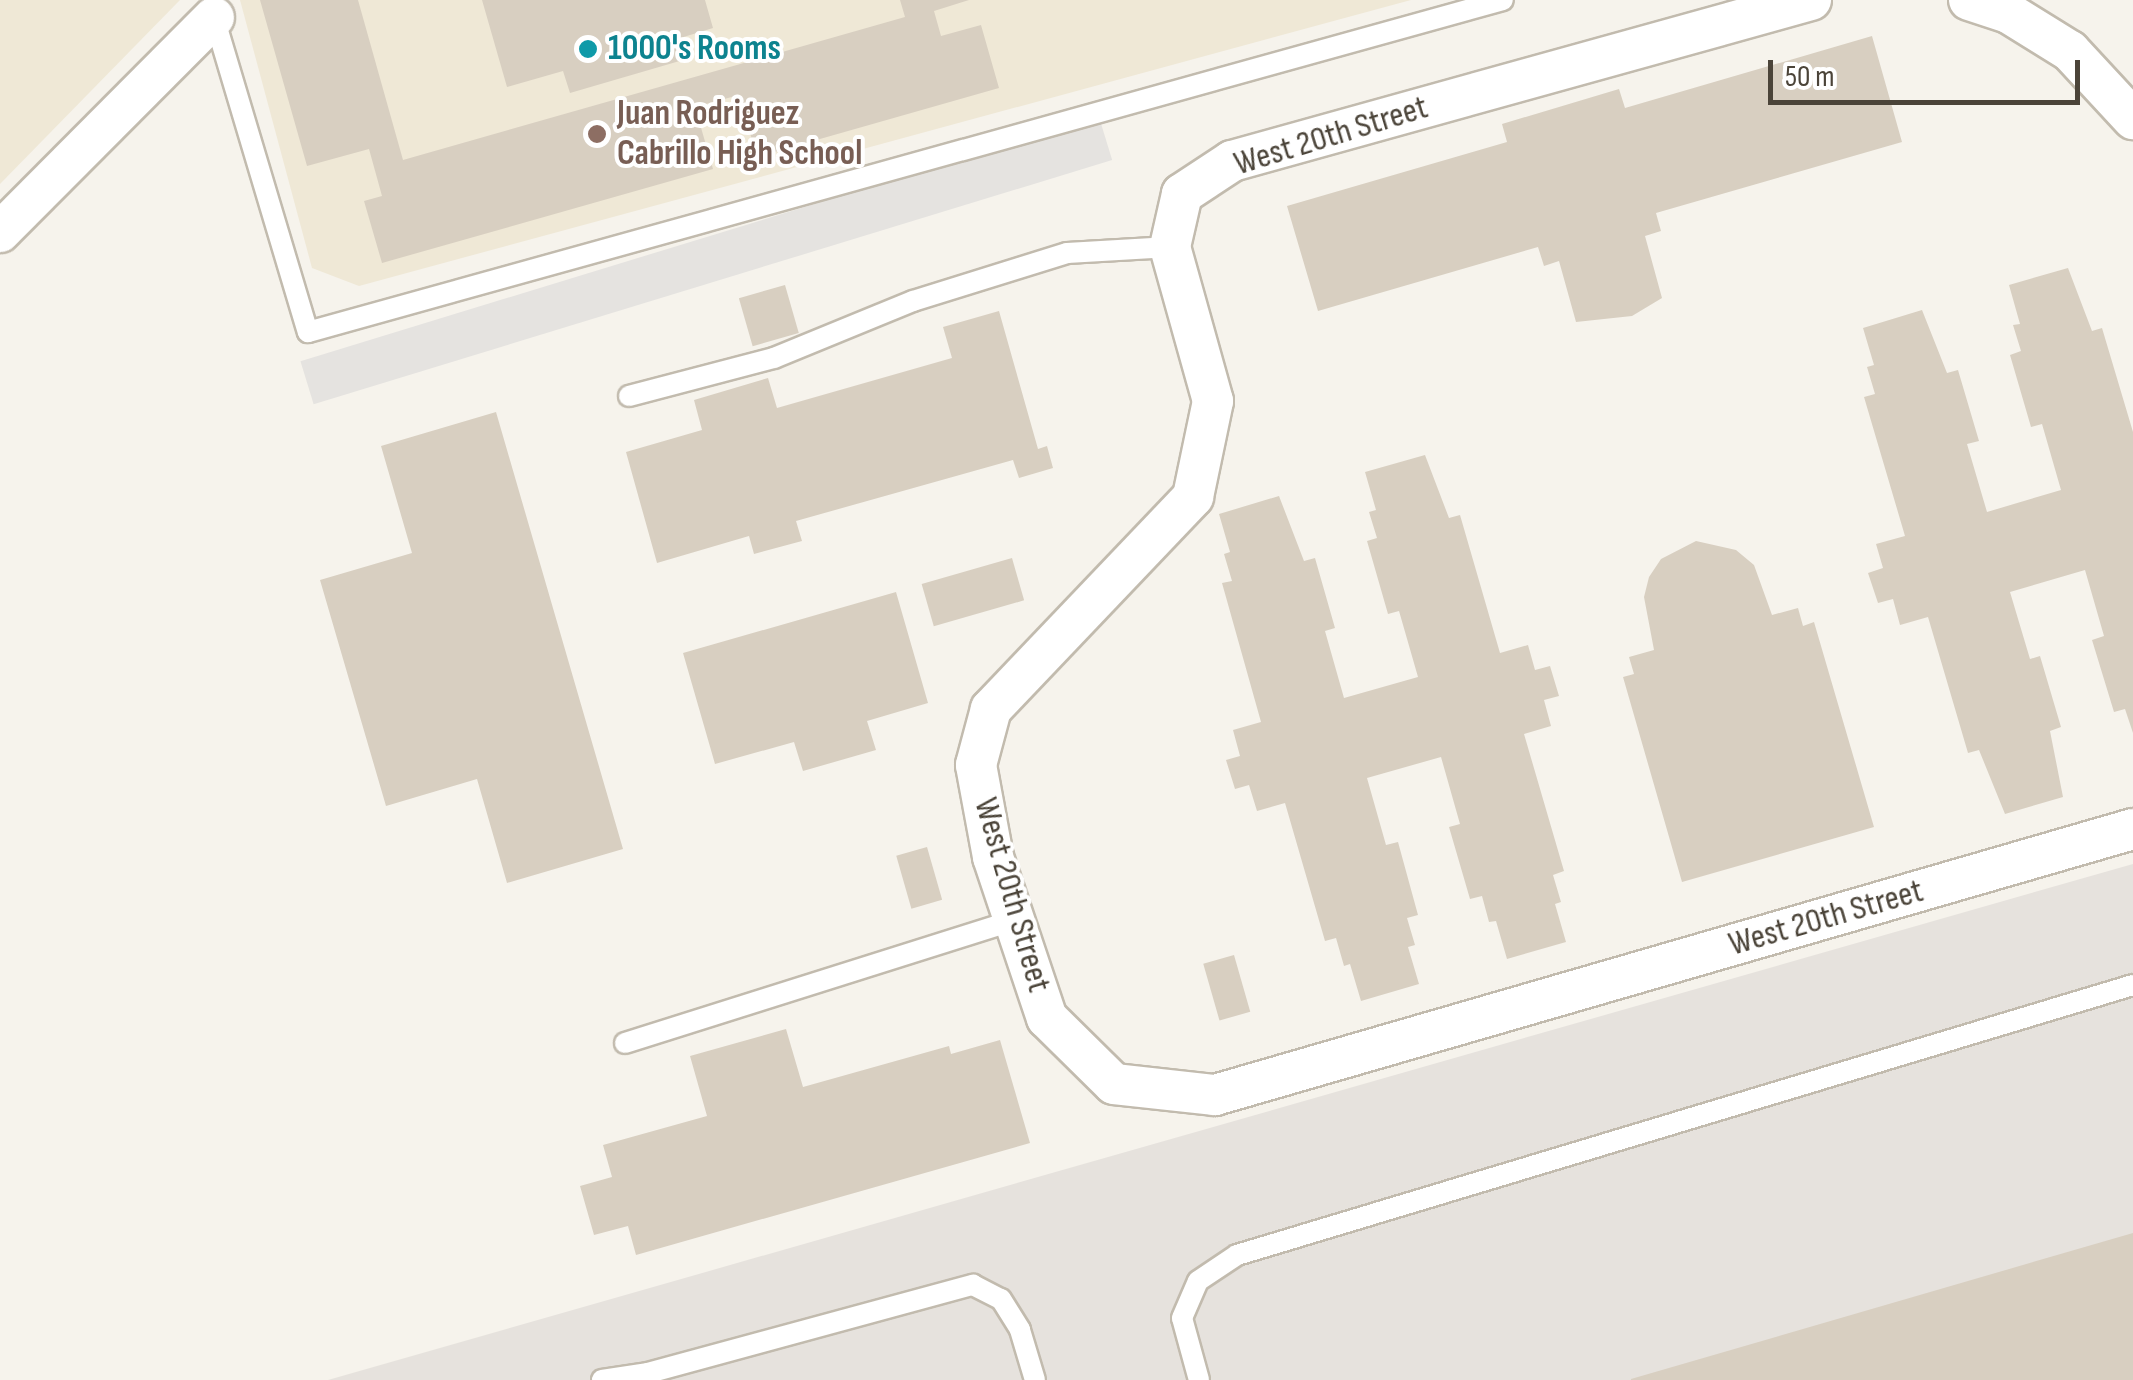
<!DOCTYPE html>
<html>
<head>
<meta charset="utf-8">
<style>
	body { margin:0 }
	#map { position:relative; width:2133px; height:1380px; overflow:hidden; background:#f6f3ec; font-family:"Sofia Sans Condensed",sans-serif }
	div>[style] { position:absolute }
	.industrial>* { inset:0; background:#e6e2dd }
	.education>* { inset:0; background:#efe8d6 }
	.parking>* { inset:0; background:#e5e3e0; transform-origin:0 0 }
	.building>* { inset:0; background:#d8cfc1; transform-origin:0 0 }
	.roads { filter:drop-shadow(2px 0 #c2bbae) drop-shadow(-2px 0 #c2bbae) drop-shadow(0 2px #c2bbae) drop-shadow(0 -2px #c2bbae) }
	.service>* { height:20px; margin:-10px; padding:0 10px; transform-origin:10px; border-radius:10px; background:#fff }
	.minor>* { height:40px; margin:-20px; padding:0 20px; transform-origin:20px; border-radius:20px; background:#fff }
	.dots>* { width:28px; height:28px; translate:-50% -50%; box-sizing:border-box; border:5px solid #fff; border-radius:50% }
	span { translate:-50% -50%; white-space:nowrap; text-align:center; line-height:1.15; -webkit-text-stroke:8px #fff; paint-order:stroke }
	.culture-label { font-size:35px; color:#0d838f; font-weight:700 }
	.left { translate:0 -50%; text-align:left }
	.education-label { font-size:35px; color:#785e54; font-weight:700 }
	.street-label { font-size:35px; color:#4b4439 }
	.scale { position:absolute; left:1768px; top:60px; width:312px; height:45px; box-sizing:border-box; border:5px solid #4b4439; border-top:0; padding-left:12px; font-size:30px; line-height:35px; white-space:nowrap; color:#4b4439; -webkit-text-stroke:8px #fff; paint-order:stroke }
</style>
</head>
<body>
<div id="map">
	<div class="industrial">
		<div style="clip-path:polygon(2133px 864px,2133px 1380px,328px 1380px)"></div>
	</div>
	<div class="education">
		<div style="clip-path:polygon(0 0,180px 0,0 184px)"></div>
		<div style="clip-path:polygon(240px 0,1411px 0,359px 286px,312px 268px)"></div>
	</div>
	<div class="parking">
		<div style="left:1099px;top:117px;width:45px;height:835px;rotate:73deg"></div>
	</div>
	<div class="building">
		<div style="clip-path:polygon(260px 0,358px 0,403px 160px,905px 17px,900px 0,969px 0,934px 11px,941px 36px,981px 25px,999px 88px,757px 157px,739px 95px,695px 107px,713px 169px,382px 263px,364px 201px,382px 196px,369px 149px,307px 166px)"></div>
		<div style="clip-path:polygon(482px 0,705px 0,713px 28px,677px 39px,683px 60px,570px 93px,563px 71px,507px 87px)"></div>
		<div style="clip-path:polygon(1872px 36px,1902px 142px,1656px 213px,1661px 231px,1645px 236px,1662px 298px,1632px 316px,1576px 322px,1559px 261px,1544px 266px,1538px 247px,1318px 311px,1287px 206px,1507px 142px,1502px 124px,1619px 89px,1625px 108px)"></div>
		<div style="clip-path:polygon(2068px 268px,2092px 331px,2102px 328px,2133px 432px,2133px 733px,2125px 709px,2114px 712px,2092px 640px,2104px 636px,2085px 570px,2010px 592px,2030px 659px,2040px 656px,2061px 727px,2050px 731px,2063px 797px,2005px 814px,1979px 750px,1968px 753px,1928px 617px,1900px 625px,1893px 599px,1878px 603px,1868px 573px,1883px 568px,1876px 544px,1905px 536px,1864px 397px,1875px 394px,1867px 367px,1874px 365px,1863px 328px,1922px 310px,1947px 373px,1958px 370px,1979px 441px,1967px 444px,1987px 512px,2061px 490px,2042px 424px,2031px 427px,2010px 355px,2021px 351px,2013px 325px,2020px 324px,2009px 285px)"></div>
		<div style="left:785px;top:285px;width:50px;height:48px;rotate:74deg"></div>
		<div style="clip-path:polygon(999px 311px,1038px 449px,1047px 446px,1053px 468px,1019px 478px,1013px 460px,796px 521px,802px 541px,754px 554px,749px 536px,657px 563px,626px 452px,702px 430px,694px 400px,768px 378px,777px 408px,952px 358px,943px 327px)"></div>
		<div style="clip-path:polygon(496px 412px,623px 849px,507px 883px,477px 779px,386px 806px,320px 580px,412px 553px,381px 446px)"></div>
		<div style="clip-path:polygon(1425px 455px,1449px 518px,1460px 515px,1500px 653px,1528px 645px,1535px 670px,1550px 666px,1559px 696px,1544px 700px,1551px 726px,1524px 734px,1564px 871px,1553px 875px,1561px 902px,1555px 904px,1566px 942px,1507px 959px,1496px 921px,1489px 922px,1482px 896px,1470px 899px,1449px 827px,1460px 824px,1441px 757px,1367px 778px,1386px 845px,1398px 842px,1418px 915px,1407px 918px,1415px 945px,1408px 947px,1419px 984px,1361px 1001px,1350px 964px,1344px 966px,1336px 938px,1325px 941px,1285px 803px,1257px 811px,1249px 785px,1235px 789px,1226px 760px,1240px 756px,1233px 730px,1261px 722px,1222px 583px,1232px 581px,1224px 554px,1230px 552px,1219px 514px,1279px 496px,1304px 561px,1315px 558px,1335px 628px,1325px 631px,1344px 698px,1418px 677px,1399px 611px,1388px 614px,1367px 541px,1377px 538px,1369px 512px,1376px 510px,1365px 472px)"></div>
		<div style="clip-path:polygon(1696px 541px,1736px 550px,1754px 565px,1772px 615px,1798px 608px,1803px 626px,1814px 622px,1874px 827px,1682px 882px,1623px 677px,1634px 674px,1629px 657px,1654px 650px,1644px 597px,1649px 577px,1661px 559px)"></div>
		<div style="left:1012px;top:558px;width:44px;height:94px;rotate:74deg"></div>
		<div style="clip-path:polygon(896px 592px,928px 703px,867px 721px,876px 750px,803px 771px,794px 742px,715px 764px,683px 653px)"></div>
		<div style="left:927px;top:847px;width:55px;height:32px;rotate:74deg"></div>
		<div style="left:1234px;top:955px;width:59px;height:32px;rotate:74deg"></div>
		<div style="clip-path:polygon(786px 1029px,803px 1087px,949px 1046px,951px 1054px,1000px 1040px,1030px 1143px,636px 1255px,628px 1226px,594px 1235px,580px 1186px,612px 1177px,603px 1145px,707px 1116px,690px 1056px)"></div>
		<div style="clip-path:polygon(2133px 1233px,2133px 1380px,1631px 1380px,1631px 1379px)"></div>
	</div>
	<div class="roads">
		<div class="service">
			<div style="left:213px;top:14px;width:332px;rotate:73.4deg"></div>
			<div style="left:308px;top:332px;width:1240px;rotate:-15.53deg"></div>
			<div style="left:629px;top:396px;width:150px;rotate:-14.7deg"></div>
			<div style="left:774px;top:358px;width:150px;rotate:-22.3deg"></div>
			<div style="left:913px;top:301px;width:161px;rotate:-17.3deg"></div>
			<div style="left:1067px;top:253px;width:103px;rotate:-3.3deg"></div>
			<div style="left:625px;top:1043px;width:408px;rotate:-17.5deg"></div>
			<div style="left:602px;top:1380px;width:47px;rotate:-8.7deg"></div>
			<div style="left:648px;top:1373px;width:337px;rotate:-15.2deg"></div>
			<div style="left:973px;top:1285px;width:31px;rotate:27deg"></div>
			<div style="left:1001px;top:1299px;width:36px;rotate:58deg"></div>
			<div style="left:1020px;top:1330px;width:52px;rotate:73.3deg"></div>
			<div style="left:1199px;top:1380px;width:64px;rotate:-105.3deg"></div>
			<div style="left:1182px;top:1318px;width:40px;rotate:-66.6deg"></div>
			<div style="left:1198px;top:1281px;width:47px;rotate:-33.7deg"></div>
			<div style="left:1237px;top:1255px;width:936px;rotate:-16.77deg"></div>
		</div>
		<div class="minor">
			<div style="left:1811px;top:0;width:601px;rotate:164.46deg"></div>
			<div style="left:1232px;top:161px;width:60px;rotate:146.6deg"></div>
			<div style="left:1182px;top:194px;width:54px;rotate:102.8deg"></div>
			<div style="left:1170px;top:247px;width:160px;rotate:74.4deg"></div>
			<div style="left:1213px;top:401px;width:98px;rotate:101.8deg"></div>
			<div style="left:1193px;top:497px;width:293px;rotate:133.6deg"></div>
			<div style="left:991px;top:709px;width:58px;rotate:105deg"></div>
			<div style="left:976px;top:765px;width:94px;rotate:79.5deg"></div>
			<div style="left:993px;top:857px;width:170px;rotate:71.5deg"></div>
			<div style="left:1047px;top:1018px;width:94px;rotate:44.6deg"></div>
			<div style="left:1114px;top:1084px;width:102px;rotate:6.2deg"></div>
			<div style="left:1215px;top:1095px;width:956px;rotate:-16.16deg"></div>
			<div style="left:1969px;top:0;width:40px;rotate:18deg"></div>
			<div style="left:2007px;top:12px;width:74px;rotate:31.8deg"></div>
			<div style="left:2070px;top:51px;width:93px;rotate:47.2deg"></div>
			<div style="left:0;top:232px;width:303px;rotate:-45.1deg"></div>
		</div>
	</div>
	<div class="dots">
		<div style="left:588px;top:49px;background:#0f9aa8"></div>
		<div style="left:597px;top:134px;background:#8d6e63"></div>
	</div>
	<div class="culture-label">
		<span class="left" style="left:608px;top:49px">1000's Rooms</span>
	</div>
	<div class="education-label">
		<span class="left" style="left:617px;top:134px">Juan Rodriguez<br>Cabrillo High School</span>
	</div>
	<div class="street-label">
		<span style="left:1331px;top:136px;rotate:-17deg">West 20th Street</span>
		<span style="left:1012px;top:895px;rotate:74deg">West 20th Street</span>
		<span style="left:1826px;top:918px;rotate:-16deg">West 20th Street</span>
	</div>
	<div class="scale">50 m</div>
</div>
</body>
</html>
